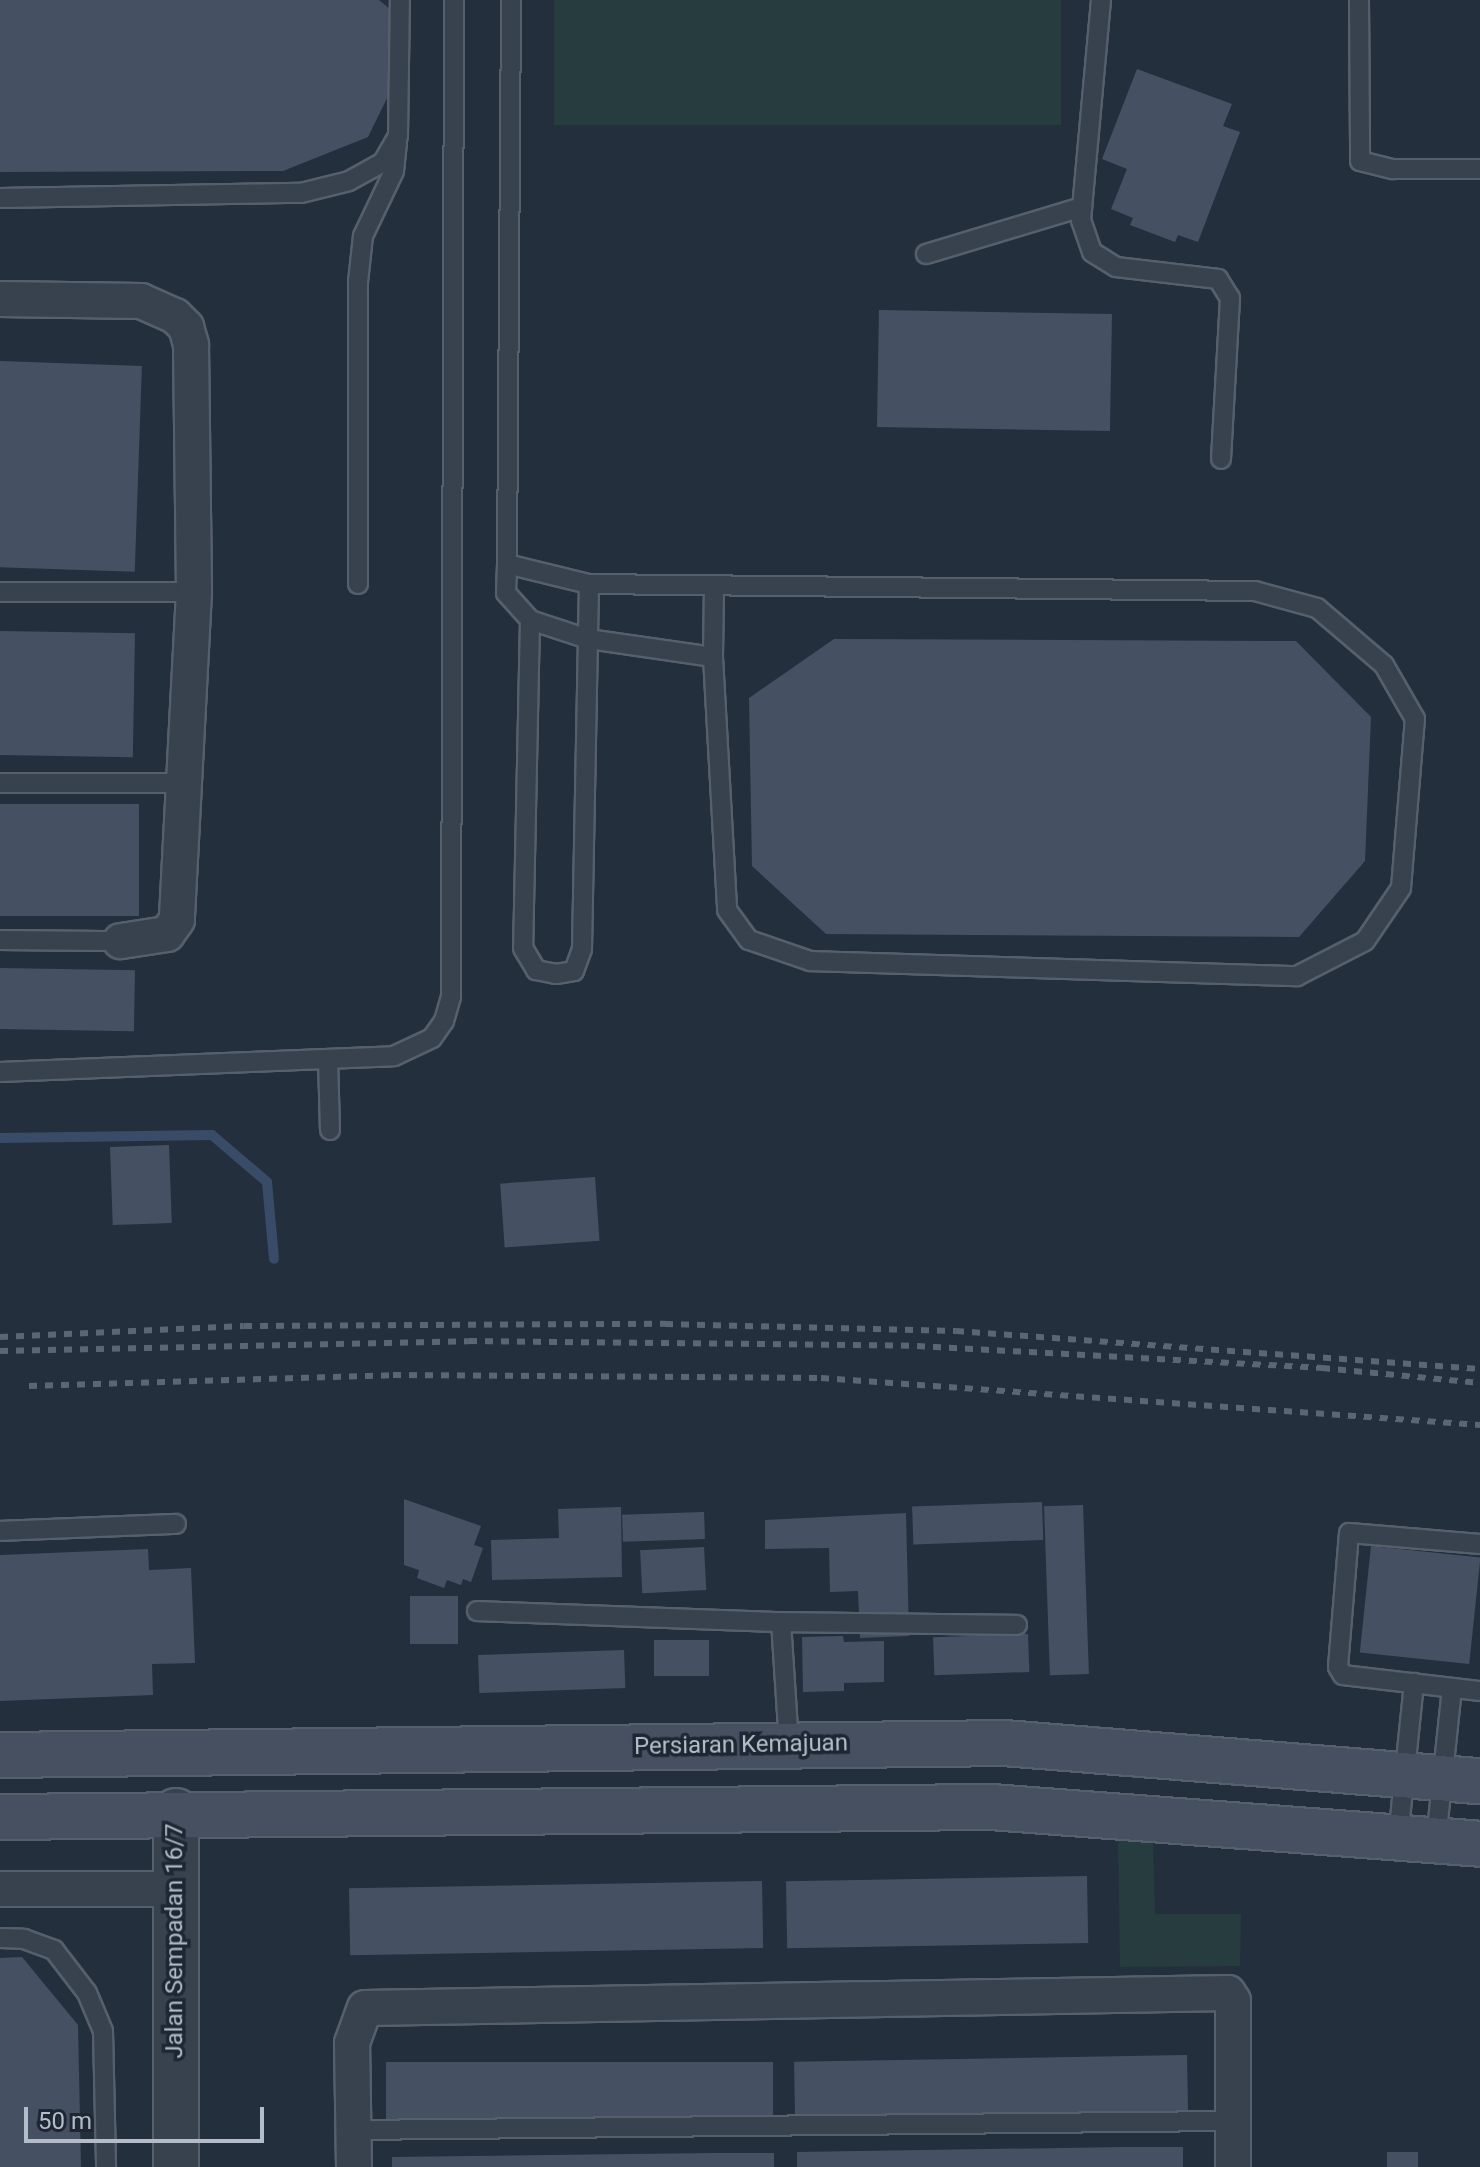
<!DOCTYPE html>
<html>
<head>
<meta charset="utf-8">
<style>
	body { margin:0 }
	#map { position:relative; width:1480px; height:2167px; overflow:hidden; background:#242f3e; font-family:Roboto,sans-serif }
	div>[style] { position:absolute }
	.green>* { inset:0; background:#263c3f; transform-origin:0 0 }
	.stream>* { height:10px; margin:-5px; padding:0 5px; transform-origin:5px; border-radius:5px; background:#394c67 }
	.building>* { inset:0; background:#455162; transform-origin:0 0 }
	.roads { filter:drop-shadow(2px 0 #565f6c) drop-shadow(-2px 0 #565f6c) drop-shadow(0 2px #565f6c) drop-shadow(0 -2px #565f6c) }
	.service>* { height:18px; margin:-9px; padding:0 9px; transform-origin:9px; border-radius:9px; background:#38414e }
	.minor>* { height:34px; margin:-17px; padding:0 17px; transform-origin:17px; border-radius:17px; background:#38414e }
	.tertiary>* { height:44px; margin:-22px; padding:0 22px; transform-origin:22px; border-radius:22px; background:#38414e }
	.secondary>* { height:44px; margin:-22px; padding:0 22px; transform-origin:22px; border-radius:22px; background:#465061 }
	.rail>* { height:6px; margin-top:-3px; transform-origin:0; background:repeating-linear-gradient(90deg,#5a6575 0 8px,transparent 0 16px) }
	span { translate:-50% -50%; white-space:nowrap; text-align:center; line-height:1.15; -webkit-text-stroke:7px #1d2633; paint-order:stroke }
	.street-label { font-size:24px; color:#b4bcc9 }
	.scale { position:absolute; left:24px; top:2107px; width:240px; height:36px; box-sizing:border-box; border:4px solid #b4bcc9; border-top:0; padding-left:10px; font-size:24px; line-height:28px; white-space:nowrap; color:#b4bcc9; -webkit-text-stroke:6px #1d2633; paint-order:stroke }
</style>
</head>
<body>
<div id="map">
	<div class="green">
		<div style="left:554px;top:0;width:507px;height:125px"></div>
		<div style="clip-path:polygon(1118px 1839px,1153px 1841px,1155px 1914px,1241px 1914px,1240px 1966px,1120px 1967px)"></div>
	</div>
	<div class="stream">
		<div style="left:0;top:1138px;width:212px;rotate:-0.8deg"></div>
		<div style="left:212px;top:1135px;width:72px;rotate:40.5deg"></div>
		<div style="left:267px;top:1182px;width:77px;rotate:84.8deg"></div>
	</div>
	<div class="building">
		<div style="clip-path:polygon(0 0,379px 0,391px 10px,390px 92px,368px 137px,283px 171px,0 172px)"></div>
		<div style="clip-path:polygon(1137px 69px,1232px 104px,1223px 126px,1240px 132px,1198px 242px,1178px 235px,1175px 242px,1130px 225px,1133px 218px,1111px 209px,1127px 169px,1102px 159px)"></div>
		<div style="left:879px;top:310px;width:233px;height:117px;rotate:1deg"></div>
		<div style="left:0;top:361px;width:142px;height:206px;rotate:2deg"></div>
		<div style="left:0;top:631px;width:135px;height:124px;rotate:1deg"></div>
		<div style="clip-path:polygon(834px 639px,1296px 641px,1371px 717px,1365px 861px,1299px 937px,826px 934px,752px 866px,749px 698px)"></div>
		<div style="left:0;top:804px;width:139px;height:112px"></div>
		<div style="left:0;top:968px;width:135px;height:61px;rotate:1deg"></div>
		<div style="left:169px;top:1145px;width:78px;height:59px;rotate:88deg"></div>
		<div style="left:595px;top:1177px;width:64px;height:95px;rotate:86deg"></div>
		<div style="clip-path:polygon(404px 1499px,481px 1526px,474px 1545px,483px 1548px,471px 1582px,463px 1579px,461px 1585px,447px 1580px,444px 1588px,417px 1578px,419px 1570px,404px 1565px)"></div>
		<div style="left:1042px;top:1502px;width:38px;height:130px;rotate:88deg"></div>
		<div style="left:1083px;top:1505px;width:169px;height:39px;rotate:88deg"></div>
		<div style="clip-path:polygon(621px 1507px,622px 1577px,492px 1580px,491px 1540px,559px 1538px,558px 1509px)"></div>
		<div style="left:704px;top:1512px;width:27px;height:82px;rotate:88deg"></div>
		<div style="clip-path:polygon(906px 1513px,909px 1636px,860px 1638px,858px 1591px,830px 1592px,829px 1548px,765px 1549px,765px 1520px)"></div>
		<div style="left:1371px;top:1546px;width:110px;height:107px;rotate:6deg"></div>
		<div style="left:704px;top:1547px;width:43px;height:64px;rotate:87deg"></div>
		<div style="clip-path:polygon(148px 1549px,149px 1570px,191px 1568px,195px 1663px,152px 1664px,153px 1695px,0 1701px,0 1555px)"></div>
		<div style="left:458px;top:1596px;width:48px;height:48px;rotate:90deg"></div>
		<div style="left:1028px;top:1634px;width:38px;height:95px;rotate:88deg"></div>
		<div style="clip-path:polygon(843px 1636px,844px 1642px,884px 1641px,884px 1682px,844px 1683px,844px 1691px,803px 1692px,802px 1637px)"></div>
		<div style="left:709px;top:1640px;width:36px;height:55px;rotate:90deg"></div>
		<div style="left:624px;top:1650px;width:38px;height:146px;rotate:88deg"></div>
		<div style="left:1087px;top:1876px;width:67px;height:301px;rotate:89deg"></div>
		<div style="left:762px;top:1881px;width:67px;height:413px;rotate:89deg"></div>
		<div style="clip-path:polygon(22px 1957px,78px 2025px,81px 2167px,0 2167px,0 1958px)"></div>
		<div style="left:1187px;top:2055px;width:64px;height:393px;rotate:89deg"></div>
		<div style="left:773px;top:2062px;width:63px;height:387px;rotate:90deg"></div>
		<div style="clip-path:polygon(1124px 2147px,1183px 2147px,1183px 2167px,797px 2167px,797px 2152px)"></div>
		<div style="left:1387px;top:2152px;width:31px;height:15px"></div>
		<div style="clip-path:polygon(716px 2153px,774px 2153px,774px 2167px,392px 2167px,392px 2157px)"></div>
	</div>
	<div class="roads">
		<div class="service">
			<div style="left:1101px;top:0;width:221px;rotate:95.2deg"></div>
			<div style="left:1081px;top:220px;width:34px;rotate:71deg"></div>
			<div style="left:1092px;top:252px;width:28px;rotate:32deg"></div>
			<div style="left:1116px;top:267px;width:103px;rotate:6.7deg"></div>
			<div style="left:1218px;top:279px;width:22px;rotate:58deg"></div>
			<div style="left:1230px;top:298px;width:161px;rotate:93.2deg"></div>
			<div style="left:1359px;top:0;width:161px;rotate:89.6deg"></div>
			<div style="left:1360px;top:161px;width:34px;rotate:14deg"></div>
			<div style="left:1393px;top:169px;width:87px"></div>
			<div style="left:0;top:198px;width:301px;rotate:-1deg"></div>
			<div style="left:301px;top:193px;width:49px;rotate:-14deg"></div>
			<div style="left:349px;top:181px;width:39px;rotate:-29deg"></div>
			<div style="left:383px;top:162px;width:30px;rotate:-60deg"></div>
			<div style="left:398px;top:136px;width:136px;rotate:-89.2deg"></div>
			<div style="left:926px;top:254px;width:163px;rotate:-16.8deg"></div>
			<div style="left:507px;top:564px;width:29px;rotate:92deg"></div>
			<div style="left:506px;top:593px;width:36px;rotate:48deg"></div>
			<div style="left:530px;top:620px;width:61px;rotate:18.1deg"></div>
			<div style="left:588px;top:639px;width:126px;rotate:8.2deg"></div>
			<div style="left:713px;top:657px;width:253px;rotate:86.8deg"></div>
			<div style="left:727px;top:910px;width:37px;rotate:54deg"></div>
			<div style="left:749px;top:940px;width:65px;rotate:19deg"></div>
			<div style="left:810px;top:961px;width:487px;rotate:1.8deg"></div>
			<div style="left:1297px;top:976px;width:76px;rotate:-27.2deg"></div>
			<div style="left:1365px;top:941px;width:64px;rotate:-55.8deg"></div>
			<div style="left:1401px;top:888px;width:170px;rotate:-85.3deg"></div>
			<div style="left:1415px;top:719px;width:62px;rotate:-119.9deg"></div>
			<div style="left:1384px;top:665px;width:88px;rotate:-139.6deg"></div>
			<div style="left:1317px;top:608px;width:64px;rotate:-164.7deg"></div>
			<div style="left:1255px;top:591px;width:666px;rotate:-179.4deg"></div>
			<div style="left:589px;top:584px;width:84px;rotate:-166.3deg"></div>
			<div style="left:507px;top:564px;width:564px;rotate:-89.59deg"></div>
			<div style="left:358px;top:584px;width:302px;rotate:-90deg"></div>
			<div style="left:358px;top:282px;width:46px;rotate:-83.8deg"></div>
			<div style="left:363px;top:236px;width:72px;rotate:-64.5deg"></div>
			<div style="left:394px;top:171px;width:28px;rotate:-84deg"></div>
			<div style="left:0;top:592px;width:194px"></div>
			<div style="left:530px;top:620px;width:328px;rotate:91.2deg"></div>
			<div style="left:523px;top:948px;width:26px;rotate:59deg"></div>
			<div style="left:536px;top:970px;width:20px;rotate:11deg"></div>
			<div style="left:556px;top:974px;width:18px;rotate:-9deg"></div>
			<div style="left:574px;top:971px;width:23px;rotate:-70deg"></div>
			<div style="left:582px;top:949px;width:365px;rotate:-88.9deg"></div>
			<div style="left:713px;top:657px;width:70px;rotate:-89.2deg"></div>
			<div style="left:0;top:783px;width:184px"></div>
			<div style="left:0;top:940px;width:121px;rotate:0.5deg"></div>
			<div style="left:328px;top:1059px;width:71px;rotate:88.4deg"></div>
			<div style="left:0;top:1072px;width:394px;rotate:-2.3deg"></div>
			<div style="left:394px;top:1056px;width:42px;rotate:-25.3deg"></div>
			<div style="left:432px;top:1038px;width:21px;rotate:-55deg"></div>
			<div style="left:444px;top:1021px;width:25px;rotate:-74deg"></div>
			<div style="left:451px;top:997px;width:997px;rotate:-89.83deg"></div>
			<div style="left:0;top:1531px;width:176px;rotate:-2.3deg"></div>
			<div style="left:1480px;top:1544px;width:131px;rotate:-175.2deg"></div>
			<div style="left:1349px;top:1533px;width:134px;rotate:94.7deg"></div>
			<div style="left:1338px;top:1667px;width:9px;rotate:58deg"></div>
			<div style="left:1343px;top:1675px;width:138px;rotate:6.7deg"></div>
			<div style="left:477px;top:1611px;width:304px;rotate:2.1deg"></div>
			<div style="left:789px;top:1745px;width:123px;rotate:-93.7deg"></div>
			<div style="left:781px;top:1622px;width:236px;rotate:0.7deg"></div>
			<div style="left:1398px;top:1838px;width:156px;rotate:-84.1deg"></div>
			<div style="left:1436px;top:1840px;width:153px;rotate:-84deg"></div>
			<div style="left:0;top:1938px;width:24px;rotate:2deg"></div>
			<div style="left:24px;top:1939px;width:32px;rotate:20deg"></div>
			<div style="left:54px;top:1950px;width:54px;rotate:52.5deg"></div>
			<div style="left:87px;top:1993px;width:41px;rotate:67.2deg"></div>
			<div style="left:103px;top:2031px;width:136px;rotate:88.7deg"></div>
			<div style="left:353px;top:2130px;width:880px;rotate:-0.59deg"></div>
		</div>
		<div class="minor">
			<div style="left:0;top:299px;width:141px;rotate:0.8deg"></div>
			<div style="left:141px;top:301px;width:37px;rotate:24deg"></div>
			<div style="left:175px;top:316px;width:16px;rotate:45deg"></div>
			<div style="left:186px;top:327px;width:19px;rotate:74deg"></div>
			<div style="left:191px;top:345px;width:247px;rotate:89.3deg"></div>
			<div style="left:194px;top:592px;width:328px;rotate:93deg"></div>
			<div style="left:177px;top:920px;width:17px;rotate:126deg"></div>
			<div style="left:167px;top:934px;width:47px;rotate:171.3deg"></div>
			<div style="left:0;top:1889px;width:174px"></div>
			<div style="left:354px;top:2167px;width:124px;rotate:-90.9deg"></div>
			<div style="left:352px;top:2043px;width:37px;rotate:-70deg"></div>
			<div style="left:365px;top:2008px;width:863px;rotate:-1deg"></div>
			<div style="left:1228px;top:1993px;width:9px;rotate:58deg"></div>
			<div style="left:1233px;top:2001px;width:166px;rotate:90deg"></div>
		</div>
		<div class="tertiary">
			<div style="left:176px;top:2167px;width:356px;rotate:-90deg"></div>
		</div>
		<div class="secondary">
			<div style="left:0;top:1755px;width:1004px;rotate:-0.68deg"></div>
			<div style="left:1004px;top:1743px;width:478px;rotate:4.6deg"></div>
			<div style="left:0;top:1817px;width:991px;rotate:-0.58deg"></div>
			<div style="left:991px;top:1807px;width:490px;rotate:4.3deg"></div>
		</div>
	</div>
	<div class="rail">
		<div style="left:0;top:1337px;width:244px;rotate:-2.6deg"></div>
		<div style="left:244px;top:1326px;width:421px;rotate:-0.3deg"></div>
		<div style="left:665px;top:1324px;width:291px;rotate:1.4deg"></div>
		<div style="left:956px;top:1331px;width:525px;rotate:4.15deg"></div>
		<div style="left:0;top:1351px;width:469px;rotate:-1.2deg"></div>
		<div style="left:469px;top:1341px;width:448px;rotate:0.6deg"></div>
		<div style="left:917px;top:1346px;width:406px;rotate:3.1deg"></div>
		<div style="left:1322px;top:1368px;width:159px;rotate:5.4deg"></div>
		<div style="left:29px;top:1386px;width:364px;rotate:-1.7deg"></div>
		<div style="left:393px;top:1375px;width:428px;rotate:0.4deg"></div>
		<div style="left:821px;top:1378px;width:661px;rotate:4.08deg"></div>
	</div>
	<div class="street-label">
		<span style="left:741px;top:1745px;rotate:-1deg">Persiaran Kemajuan</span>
		<span style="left:175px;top:1941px;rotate:-90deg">Jalan Sempadan 16/7</span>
	</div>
	<div class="scale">50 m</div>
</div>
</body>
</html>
